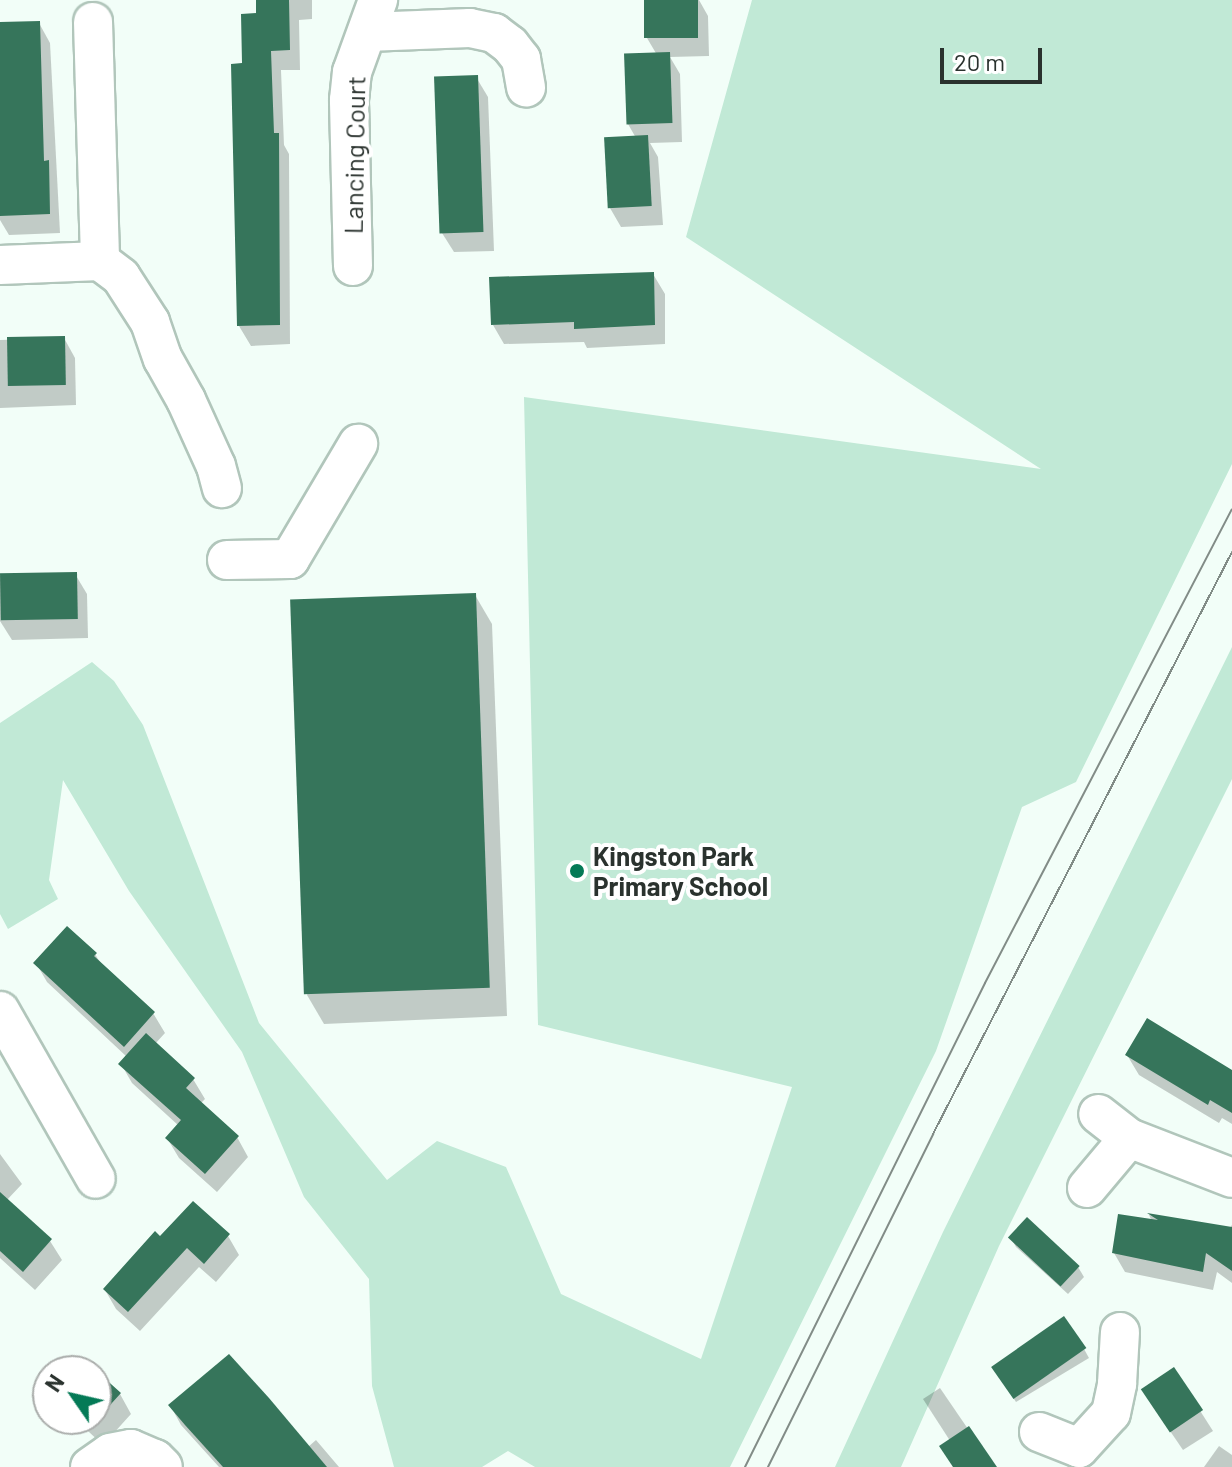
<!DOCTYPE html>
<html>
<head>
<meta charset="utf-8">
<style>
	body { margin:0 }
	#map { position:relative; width:1232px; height:1467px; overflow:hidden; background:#f2fef8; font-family:Barlow,sans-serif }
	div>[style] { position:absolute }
	.green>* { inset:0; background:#c1e9d6 }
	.shadow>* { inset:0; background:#0003 }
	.building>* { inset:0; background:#36755b; transform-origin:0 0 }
	.roads { filter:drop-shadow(2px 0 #b1c6bb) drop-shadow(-2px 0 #b1c6bb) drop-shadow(0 2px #b1c6bb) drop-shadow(0 -2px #b1c6bb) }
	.minor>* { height:38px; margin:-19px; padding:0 19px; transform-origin:19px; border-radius:19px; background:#fff }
	.tram>* { height:2px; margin:-1px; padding:0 1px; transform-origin:1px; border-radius:1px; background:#828c87 }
	.dots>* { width:22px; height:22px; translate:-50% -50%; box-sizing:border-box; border:4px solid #fff; border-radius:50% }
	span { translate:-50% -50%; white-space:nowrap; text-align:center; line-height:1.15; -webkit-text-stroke:8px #fff; paint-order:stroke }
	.street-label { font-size:26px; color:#2a322e }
	.poi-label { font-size:26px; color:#2a322e; font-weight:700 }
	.left { translate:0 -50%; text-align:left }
	.north { position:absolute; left:32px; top:1355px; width:80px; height:80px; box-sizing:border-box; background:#fff; border:2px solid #aaadab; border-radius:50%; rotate:304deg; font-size:22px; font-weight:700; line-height:32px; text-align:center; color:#2a322e }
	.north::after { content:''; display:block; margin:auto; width:28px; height:36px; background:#047a56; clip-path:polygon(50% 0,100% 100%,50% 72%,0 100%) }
	.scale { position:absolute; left:940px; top:48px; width:102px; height:36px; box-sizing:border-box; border:4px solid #2a322e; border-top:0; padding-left:10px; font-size:24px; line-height:28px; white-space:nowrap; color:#2a322e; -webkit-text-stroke:6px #fff; paint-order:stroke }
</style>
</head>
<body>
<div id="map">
	<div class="green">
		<div style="clip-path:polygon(752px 0,1232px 0,1232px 464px,1076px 782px,1022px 807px,936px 1051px,730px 1467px,535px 1467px,508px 1451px,482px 1467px,394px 1467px,372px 1386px,369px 1279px,304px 1197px,242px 1052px,129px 891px,63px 780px,49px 880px,58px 899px,8px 929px,0 914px,0 723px,92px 662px,114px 681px,143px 725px,259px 1023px,387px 1180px,437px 1141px,506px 1167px,561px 1294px,701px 1359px,792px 1087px,538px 1025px,524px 397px,1041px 469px,686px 237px)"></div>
		<div style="clip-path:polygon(1232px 647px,1232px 779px,999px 1246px,901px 1467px,835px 1467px,943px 1232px)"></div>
	</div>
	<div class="shadow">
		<div style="clip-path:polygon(258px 0,312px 0,312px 19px,299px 20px,300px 70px,281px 70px,284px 145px,289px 154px,290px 344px,251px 346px,239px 326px,244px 65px,259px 15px)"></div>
		<div style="clip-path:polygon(646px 0,699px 0,708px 16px,709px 56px,670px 57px,680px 74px,682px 142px,650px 143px,658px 157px,663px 225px,621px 227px,610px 208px,636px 138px,628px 124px,657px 55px,647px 38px)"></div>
		<div style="clip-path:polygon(39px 23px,50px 43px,60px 233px,9px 235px,0 220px,0 24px)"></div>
		<div style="clip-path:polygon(476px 77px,488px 97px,494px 251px,454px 252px,442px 233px)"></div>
		<div style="clip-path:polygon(653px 274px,665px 294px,665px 344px,587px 348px,584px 342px,504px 344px,493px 325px)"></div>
		<div style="clip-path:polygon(64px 338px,75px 358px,76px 405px,0 408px,0 340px)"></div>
		<div style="clip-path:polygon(75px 574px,87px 594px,88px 638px,12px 640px,0 621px,0 576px)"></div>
		<div style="clip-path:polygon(475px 595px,492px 624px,507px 1016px,324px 1024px,307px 995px)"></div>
		<div style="clip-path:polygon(95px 954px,103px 967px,153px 1013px,165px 1033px,155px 1044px,193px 1079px,205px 1099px,200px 1104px,237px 1137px,248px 1157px,217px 1192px,179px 1158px,167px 1138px,179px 1126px,132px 1083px,121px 1064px,127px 1057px,47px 982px,36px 963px)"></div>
		<div style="clip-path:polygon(1127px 1055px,1232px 1072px,1232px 1124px,1222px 1118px,1219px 1123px,1139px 1075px)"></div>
		<div style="clip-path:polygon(0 1154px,22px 1184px,6px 1201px,50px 1241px,62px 1260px,35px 1290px,0 1258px)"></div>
		<div style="clip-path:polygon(1149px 1215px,1229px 1229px,1232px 1225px,1232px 1283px,1217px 1272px,1213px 1290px,1125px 1272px,1114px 1253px,1152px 1221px)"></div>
		<div style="clip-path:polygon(228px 1236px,239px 1255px,216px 1282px,199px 1267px,140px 1331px,116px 1309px,105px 1290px,160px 1239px)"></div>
		<div style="clip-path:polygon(1011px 1238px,1078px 1267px,1084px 1277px,1068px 1294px,1016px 1247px)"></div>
		<div style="clip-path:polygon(1084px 1349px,1089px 1358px,1016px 1402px,998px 1375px)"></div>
		<div style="clip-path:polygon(1174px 1370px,1213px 1431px,1183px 1450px,1155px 1409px)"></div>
		<div style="clip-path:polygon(96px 1373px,120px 1394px,131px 1414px,103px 1445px,75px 1419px,96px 1419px)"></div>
		<div style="clip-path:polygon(940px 1388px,994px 1467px,967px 1467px,923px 1399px)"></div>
		<div style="clip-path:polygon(170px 1405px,308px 1447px,316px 1440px,339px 1467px,219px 1467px,181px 1425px)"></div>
		<div style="clip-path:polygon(1219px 1446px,1232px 1455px,1232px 1467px,1204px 1467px)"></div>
	</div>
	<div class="building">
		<div style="clip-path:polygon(256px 0,289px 0,290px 50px,271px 51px,274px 133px,279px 133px,280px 325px,237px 326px,231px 64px,242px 63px,241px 14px,256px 13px)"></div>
		<div style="left:644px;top:0;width:54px;height:38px"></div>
		<div style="clip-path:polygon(40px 21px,44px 161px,49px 160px,50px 214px,0 216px,0 22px)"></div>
		<div style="left:670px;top:52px;width:71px;height:46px;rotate:88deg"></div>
		<div style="left:478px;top:75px;width:157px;height:44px;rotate:88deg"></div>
		<div style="left:648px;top:135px;width:71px;height:44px;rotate:87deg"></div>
		<div style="clip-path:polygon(654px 272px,655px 325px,574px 329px,574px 322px,491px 325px,489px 277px)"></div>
		<div style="left:65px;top:336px;width:49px;height:58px;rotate:89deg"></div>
		<div style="left:77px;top:572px;width:47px;height:77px;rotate:89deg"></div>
		<div style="left:476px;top:593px;width:395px;height:186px;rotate:88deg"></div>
		<div style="clip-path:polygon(67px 926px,97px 953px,94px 956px,155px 1012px,124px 1047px,33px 963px)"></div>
		<div style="clip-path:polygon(1147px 1018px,1232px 1070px,1232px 1113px,1210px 1100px,1208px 1105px,1125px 1055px)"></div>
		<div style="clip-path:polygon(146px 1033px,195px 1078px,186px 1088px,239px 1136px,205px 1174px,165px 1138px,181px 1120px,118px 1064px)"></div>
		<div style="clip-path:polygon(0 1192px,52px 1239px,23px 1272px,0 1251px)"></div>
		<div style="clip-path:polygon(193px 1201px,230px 1234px,204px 1264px,187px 1248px,128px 1312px,103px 1289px,155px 1231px,160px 1236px)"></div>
		<div style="clip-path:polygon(1147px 1213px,1232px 1227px,1232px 1271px,1206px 1253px,1203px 1272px,1112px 1253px,1118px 1214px,1158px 1220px)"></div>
		<div style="left:1027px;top:1217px;width:72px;height:28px;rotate:43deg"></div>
		<div style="left:1064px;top:1316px;width:39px;height:89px;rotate:55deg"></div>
		<div style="clip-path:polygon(229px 1354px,269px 1398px,327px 1467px,223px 1467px,185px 1425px,168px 1405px)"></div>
		<div style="clip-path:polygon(82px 1358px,121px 1393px,91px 1426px,83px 1419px,96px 1419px,96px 1371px,70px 1371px)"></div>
		<div style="left:1174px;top:1367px;width:52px;height:40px;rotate:56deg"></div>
		<div style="clip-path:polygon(969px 1426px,997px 1467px,953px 1467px,939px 1446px)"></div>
	</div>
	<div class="roads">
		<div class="minor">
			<div style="left:93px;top:22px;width:239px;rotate:88.3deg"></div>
			<div style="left:367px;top:32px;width:103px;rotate:-2.2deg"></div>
			<div style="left:470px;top:28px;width:25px;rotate:12deg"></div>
			<div style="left:494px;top:33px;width:20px;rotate:37deg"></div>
			<div style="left:510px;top:45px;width:18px;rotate:52deg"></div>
			<div style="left:521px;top:59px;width:29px;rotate:80deg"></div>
			<div style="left:0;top:265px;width:100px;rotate:-2.3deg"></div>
			<div style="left:100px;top:261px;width:26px;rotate:37deg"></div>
			<div style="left:121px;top:277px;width:54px;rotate:57.2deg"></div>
			<div style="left:150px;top:322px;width:39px;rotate:71deg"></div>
			<div style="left:163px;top:359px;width:47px;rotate:60.7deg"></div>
			<div style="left:186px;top:400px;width:72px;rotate:65.6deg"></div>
			<div style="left:216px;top:466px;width:23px;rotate:75deg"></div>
			<div style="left:353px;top:266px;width:166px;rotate:-91.4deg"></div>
			<div style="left:349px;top:100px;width:28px;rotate:-84deg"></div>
			<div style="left:352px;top:72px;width:77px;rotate:-70.1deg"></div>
			<div style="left:227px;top:560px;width:63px;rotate:-0.9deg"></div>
			<div style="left:290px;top:559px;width:134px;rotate:-59.4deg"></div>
			<div style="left:0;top:1011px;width:193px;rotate:60.3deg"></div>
			<div style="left:1129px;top:1138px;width:110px;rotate:21.2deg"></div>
			<div style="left:1087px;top:1188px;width:65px;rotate:-50deg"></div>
			<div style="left:1129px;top:1138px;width:39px;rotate:-142deg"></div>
			<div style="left:1039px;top:1432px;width:43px;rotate:21.8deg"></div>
			<div style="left:1079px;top:1448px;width:47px;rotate:-47.6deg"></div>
			<div style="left:1111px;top:1413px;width:30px;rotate:-78deg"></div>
			<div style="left:1117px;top:1384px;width:52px;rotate:-86.7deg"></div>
			<div style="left:90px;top:1467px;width:24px;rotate:-35deg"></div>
			<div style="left:110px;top:1453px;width:21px;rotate:-11deg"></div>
			<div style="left:131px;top:1449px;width:26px;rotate:23deg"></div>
			<div style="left:155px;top:1459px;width:11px;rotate:45deg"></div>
		</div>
	</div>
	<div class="tram">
		<div style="left:745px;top:1467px;width:540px;rotate:-63.62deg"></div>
		<div style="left:985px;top:983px;width:534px;rotate:-62.48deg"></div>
		<div style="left:768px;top:1467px;width:372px;rotate:-63.6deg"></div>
		<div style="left:933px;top:1134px;width:654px;rotate:-62.81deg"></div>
	</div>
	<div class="dots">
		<div style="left:577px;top:871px;background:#047a56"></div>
	</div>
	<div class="street-label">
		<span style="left:354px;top:155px;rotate:-89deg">Lancing Court</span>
	</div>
	<div class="poi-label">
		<span class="left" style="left:593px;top:871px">Kingston Park<br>Primary School</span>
	</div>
	<div class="north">N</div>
	<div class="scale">20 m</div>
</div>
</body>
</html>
